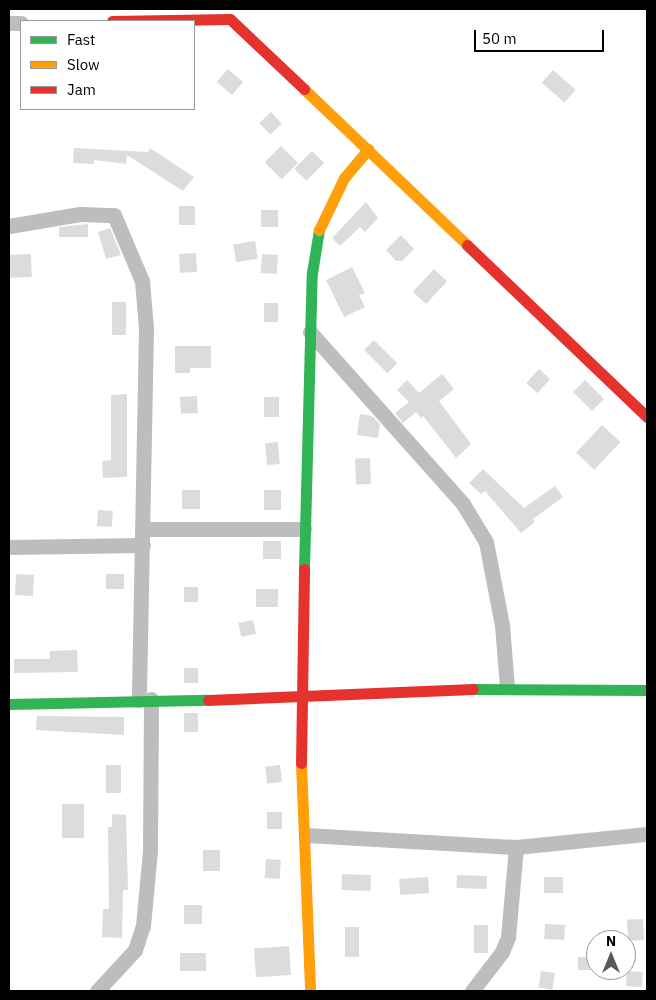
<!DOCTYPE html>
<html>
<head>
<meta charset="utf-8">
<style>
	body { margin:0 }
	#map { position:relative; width:656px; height:1000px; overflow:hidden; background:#fff; font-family:"IBM Plex Sans",sans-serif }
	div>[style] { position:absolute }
	.building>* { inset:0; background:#dcdcdc; transform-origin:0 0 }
	.street>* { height:15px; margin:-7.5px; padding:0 7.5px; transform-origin:7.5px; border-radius:7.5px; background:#bdbdbd }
	.fast>* { height:11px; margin:-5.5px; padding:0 5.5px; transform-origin:5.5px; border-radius:5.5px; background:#30b455 }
	.slow>* { height:11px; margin:-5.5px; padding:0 5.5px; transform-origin:5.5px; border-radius:5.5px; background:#ff9f0a }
	.jam>* { height:11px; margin:-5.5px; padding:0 5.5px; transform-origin:5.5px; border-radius:5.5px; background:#e5322d }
	span { translate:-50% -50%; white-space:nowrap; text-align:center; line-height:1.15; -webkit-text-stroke:5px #fff; paint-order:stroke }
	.frame { position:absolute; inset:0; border:10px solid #000; pointer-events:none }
	.legend { position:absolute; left:20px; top:20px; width:175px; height:90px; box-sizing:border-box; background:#fff; border:1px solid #999; margin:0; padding:6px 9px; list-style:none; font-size:15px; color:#000 }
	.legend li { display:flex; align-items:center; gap:10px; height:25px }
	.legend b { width:25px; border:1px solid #999 }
	.north { position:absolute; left:586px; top:930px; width:50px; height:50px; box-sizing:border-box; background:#fff; border:1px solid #999; border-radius:50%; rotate:0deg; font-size:14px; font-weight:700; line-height:20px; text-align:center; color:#000 }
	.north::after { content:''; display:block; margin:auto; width:18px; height:22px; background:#595959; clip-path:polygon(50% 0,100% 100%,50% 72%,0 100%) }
	.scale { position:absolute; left:474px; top:30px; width:130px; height:22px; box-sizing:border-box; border:2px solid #000; border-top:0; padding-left:6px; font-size:15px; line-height:18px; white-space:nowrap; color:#000; -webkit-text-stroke:4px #fff; paint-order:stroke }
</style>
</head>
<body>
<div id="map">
	<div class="building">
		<div style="left:228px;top:69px;width:20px;height:17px;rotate:41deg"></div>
		<div style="left:553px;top:70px;width:30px;height:17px;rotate:41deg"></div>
		<div style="left:271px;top:112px;width:16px;height:16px;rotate:47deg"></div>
		<div style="left:281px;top:146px;width:24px;height:23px;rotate:45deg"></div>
		<div style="clip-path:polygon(74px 148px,148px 152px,150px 148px,194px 177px,183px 191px,127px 155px,126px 164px,94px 160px,94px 164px,73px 163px)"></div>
		<div style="left:312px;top:151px;width:17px;height:25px;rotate:45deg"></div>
		<div style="clip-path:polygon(366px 202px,378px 218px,365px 232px,360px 227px,340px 246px,332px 238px)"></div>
		<div style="left:179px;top:206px;width:16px;height:19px"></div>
		<div style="left:261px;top:210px;width:17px;height:17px"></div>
		<div style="clip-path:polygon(88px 224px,88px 237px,59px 237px,59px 227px)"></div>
		<div style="clip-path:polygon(110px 228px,121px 255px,106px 259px,98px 232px)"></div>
		<div style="clip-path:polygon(401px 235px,414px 249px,402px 261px,396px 261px,386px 250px)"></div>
		<div style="left:255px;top:241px;width:18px;height:22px;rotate:81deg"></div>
		<div style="left:196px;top:253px;width:19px;height:17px;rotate:87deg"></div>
		<div style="left:31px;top:254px;width:23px;height:22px;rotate:88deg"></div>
		<div style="left:262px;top:254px;width:16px;height:19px;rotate:4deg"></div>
		<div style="clip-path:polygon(352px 267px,365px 293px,359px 295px,365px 307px,344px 317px,326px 280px)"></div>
		<div style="left:434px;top:269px;width:18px;height:31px;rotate:43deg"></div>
		<div style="left:112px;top:302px;width:14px;height:33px"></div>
		<div style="left:278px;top:303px;width:19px;height:14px;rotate:90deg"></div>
		<div style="left:374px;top:340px;width:33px;height:14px;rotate:45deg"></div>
		<div style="clip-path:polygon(175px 346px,211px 346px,211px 368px,190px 368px,190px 373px,175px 373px)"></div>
		<div style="left:539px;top:369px;width:15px;height:19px;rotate:42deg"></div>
		<div style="clip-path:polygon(442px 374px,454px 389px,439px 401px,471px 444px,456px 458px,423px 416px,421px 418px,416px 412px,403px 423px,395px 413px,409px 402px,397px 390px,407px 380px,419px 393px)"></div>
		<div style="left:585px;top:380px;width:27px;height:17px;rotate:45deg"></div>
		<div style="clip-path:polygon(127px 394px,127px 477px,103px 478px,102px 461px,111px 460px,111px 395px)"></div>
		<div style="left:197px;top:396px;width:17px;height:17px;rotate:87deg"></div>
		<div style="left:264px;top:397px;width:15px;height:20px"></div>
		<div style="clip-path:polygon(360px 414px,372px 416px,380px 424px,378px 438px,357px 435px)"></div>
		<div style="left:602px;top:425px;width:25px;height:38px;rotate:43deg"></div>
		<div style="left:278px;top:442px;width:22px;height:13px;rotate:85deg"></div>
		<div style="left:370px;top:458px;width:26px;height:15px;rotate:88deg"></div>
		<div style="clip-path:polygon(483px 469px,524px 508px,555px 486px,563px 497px,533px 519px,535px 522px,521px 533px,485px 491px,481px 494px,469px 483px)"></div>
		<div style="left:182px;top:490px;width:18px;height:19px"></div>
		<div style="left:264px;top:490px;width:17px;height:20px"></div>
		<div style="left:98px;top:510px;width:15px;height:16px;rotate:4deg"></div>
		<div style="left:263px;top:541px;width:18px;height:18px"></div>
		<div style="left:16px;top:574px;width:18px;height:21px;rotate:3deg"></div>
		<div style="left:106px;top:574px;width:18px;height:15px"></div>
		<div style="left:184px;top:587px;width:14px;height:15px"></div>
		<div style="left:256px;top:589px;width:22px;height:18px"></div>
		<div style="left:253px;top:620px;width:14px;height:15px;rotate:78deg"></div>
		<div style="clip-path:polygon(77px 650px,78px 672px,14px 673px,14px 659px,50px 659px,50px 651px)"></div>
		<div style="left:184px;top:668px;width:14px;height:15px"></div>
		<div style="left:184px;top:713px;width:14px;height:19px"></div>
		<div style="clip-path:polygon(37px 716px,124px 717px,124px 735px,36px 730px)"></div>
		<div style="left:106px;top:765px;width:15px;height:28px"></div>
		<div style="left:280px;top:765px;width:17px;height:15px;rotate:83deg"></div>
		<div style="left:62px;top:804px;width:22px;height:34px"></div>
		<div style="left:267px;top:812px;width:15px;height:17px"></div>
		<div style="clip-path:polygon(112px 814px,126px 815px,128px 890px,123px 890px,122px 938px,102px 937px,103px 909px,109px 909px,108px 827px,112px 827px)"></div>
		<div style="left:203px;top:850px;width:17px;height:21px"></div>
		<div style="left:266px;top:859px;width:15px;height:19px;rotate:4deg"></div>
		<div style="left:342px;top:874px;width:29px;height:16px;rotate:2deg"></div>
		<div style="left:457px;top:875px;width:30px;height:13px;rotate:2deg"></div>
		<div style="left:428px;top:877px;width:16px;height:29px;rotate:86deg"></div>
		<div style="left:544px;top:877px;width:19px;height:16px"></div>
		<div style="left:184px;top:905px;width:18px;height:19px"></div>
		<div style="left:643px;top:919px;width:21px;height:16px;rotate:87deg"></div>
		<div style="left:545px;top:924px;width:20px;height:15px;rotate:3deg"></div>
		<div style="left:474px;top:925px;width:14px;height:28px"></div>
		<div style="left:345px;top:927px;width:14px;height:30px"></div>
		<div style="left:289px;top:946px;width:29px;height:35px;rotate:86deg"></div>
		<div style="left:206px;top:953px;width:18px;height:26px;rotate:90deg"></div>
		<div style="left:578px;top:957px;width:14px;height:13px"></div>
		<div style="left:541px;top:971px;width:14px;height:17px;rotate:8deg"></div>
		<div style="left:627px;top:971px;width:16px;height:15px;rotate:4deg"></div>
	</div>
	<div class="street">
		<div style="left:9px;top:23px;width:12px"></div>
		<div style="left:9px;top:226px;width:72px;rotate:-9.6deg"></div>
		<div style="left:80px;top:214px;width:34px;rotate:2deg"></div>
		<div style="left:114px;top:215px;width:72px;rotate:67deg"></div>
		<div style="left:142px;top:281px;width:47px;rotate:85.1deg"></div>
		<div style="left:146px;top:328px;width:372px;rotate:91.1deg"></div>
		<div style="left:310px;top:332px;width:230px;rotate:48.3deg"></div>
		<div style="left:463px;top:504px;width:44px;rotate:58.8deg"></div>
		<div style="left:486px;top:542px;width:85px;rotate:79.1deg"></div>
		<div style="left:502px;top:625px;width:62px;rotate:85.4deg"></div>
		<div style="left:143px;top:529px;width:161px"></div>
		<div style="left:9px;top:547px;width:134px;rotate:-0.9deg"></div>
		<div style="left:306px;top:835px;width:210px;rotate:3.3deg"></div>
		<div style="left:516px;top:847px;width:132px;rotate:-5.7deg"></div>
		<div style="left:97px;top:991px;width:56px;rotate:-47.2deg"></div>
		<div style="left:135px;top:950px;width:25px;rotate:-72deg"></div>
		<div style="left:143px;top:926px;width:76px;rotate:-84.7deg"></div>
		<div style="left:150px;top:850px;width:151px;rotate:-89.6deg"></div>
		<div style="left:472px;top:991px;width:49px;rotate:-52.4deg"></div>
		<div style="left:502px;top:952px;width:16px;rotate:-68deg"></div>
		<div style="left:508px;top:937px;width:90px;rotate:-84.9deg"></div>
	</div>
	<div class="fast">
		<div style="left:304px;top:569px;width:296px;rotate:-88.5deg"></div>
		<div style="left:312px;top:273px;width:44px;rotate:-80.8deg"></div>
		<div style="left:473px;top:689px;width:174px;rotate:0.3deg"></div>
		<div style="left:9px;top:704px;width:199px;rotate:-1.2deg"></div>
	</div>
	<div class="slow">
		<div style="left:304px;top:89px;width:226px;rotate:43.7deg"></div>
		<div style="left:319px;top:230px;width:58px;rotate:-64.3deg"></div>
		<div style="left:344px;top:178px;width:38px;rotate:-50deg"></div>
		<div style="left:301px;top:763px;width:228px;rotate:87.7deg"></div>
	</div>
	<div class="jam">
		<div style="left:112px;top:21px;width:118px;rotate:-1deg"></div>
		<div style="left:230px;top:19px;width:102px;rotate:43.4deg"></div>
		<div style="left:467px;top:245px;width:249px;rotate:43.7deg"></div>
		<div style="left:208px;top:700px;width:265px;rotate:-2.4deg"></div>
		<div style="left:301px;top:763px;width:194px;rotate:-89.1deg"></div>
	</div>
	<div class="frame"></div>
	<ul class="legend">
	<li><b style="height:6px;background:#30b455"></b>Fast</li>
	<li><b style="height:6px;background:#ff9f0a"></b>Slow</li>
	<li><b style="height:6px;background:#e5322d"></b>Jam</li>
	</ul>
	<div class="north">N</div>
	<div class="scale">50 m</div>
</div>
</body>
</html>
